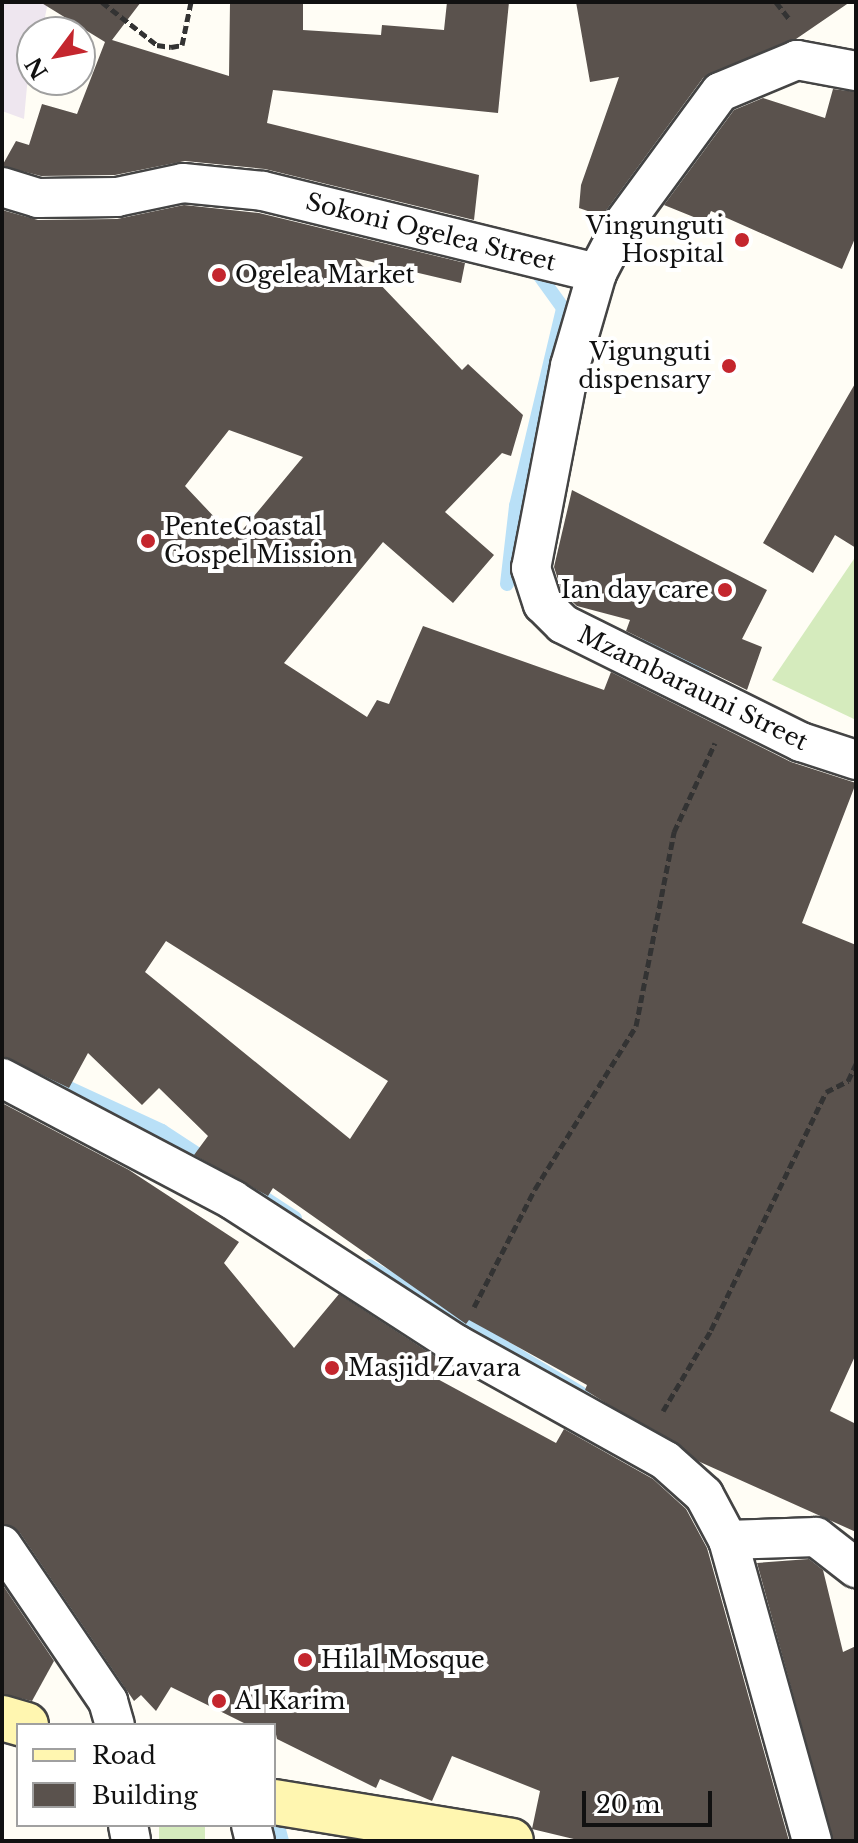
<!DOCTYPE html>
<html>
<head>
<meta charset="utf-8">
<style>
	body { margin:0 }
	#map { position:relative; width:858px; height:1843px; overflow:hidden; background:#fffdf5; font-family:"Libre Baskerville",serif }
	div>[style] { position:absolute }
	.industrial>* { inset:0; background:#eee6ef }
	.green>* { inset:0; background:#d5ebbd; transform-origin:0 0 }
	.stream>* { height:14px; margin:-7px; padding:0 7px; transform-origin:7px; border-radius:7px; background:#b9e0f7 }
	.building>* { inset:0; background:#5a524d }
	.path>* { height:5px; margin-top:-2.5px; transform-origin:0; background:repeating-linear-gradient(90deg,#333 0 8px,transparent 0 12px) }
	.roads { filter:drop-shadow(2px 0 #444) drop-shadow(-2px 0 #444) drop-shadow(0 2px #444) drop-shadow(0 -2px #444) }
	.street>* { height:38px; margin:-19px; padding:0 19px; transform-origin:19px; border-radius:19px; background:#fff }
	.secondary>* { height:44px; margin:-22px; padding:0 22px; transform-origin:22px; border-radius:22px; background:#fff6b0 }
	.dots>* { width:22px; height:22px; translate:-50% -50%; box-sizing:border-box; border:4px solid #fff; border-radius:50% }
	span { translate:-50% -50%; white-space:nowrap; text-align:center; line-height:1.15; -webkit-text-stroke:8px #fff; paint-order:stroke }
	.poi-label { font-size:24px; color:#111 }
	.right { translate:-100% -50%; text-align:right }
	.left { translate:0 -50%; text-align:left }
	.street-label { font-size:24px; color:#111 }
	.frame { position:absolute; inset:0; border:4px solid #111; pointer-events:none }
	.legend { position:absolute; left:16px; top:1723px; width:260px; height:104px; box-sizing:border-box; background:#fff; border:2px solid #a0a0a0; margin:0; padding:10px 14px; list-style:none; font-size:24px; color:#111 }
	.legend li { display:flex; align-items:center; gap:16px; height:40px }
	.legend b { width:40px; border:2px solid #a0a0a0 }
	.north { position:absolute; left:16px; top:16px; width:80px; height:80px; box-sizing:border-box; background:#fff; border:2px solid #a0a0a0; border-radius:50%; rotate:238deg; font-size:22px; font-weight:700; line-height:32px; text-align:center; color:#111 }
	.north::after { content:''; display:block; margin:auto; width:28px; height:36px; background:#c4262e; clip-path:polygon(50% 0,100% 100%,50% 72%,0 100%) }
	.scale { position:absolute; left:582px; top:1791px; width:130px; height:36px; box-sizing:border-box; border:4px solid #111; border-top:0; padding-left:10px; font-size:24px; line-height:28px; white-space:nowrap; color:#111; -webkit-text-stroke:6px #fff; paint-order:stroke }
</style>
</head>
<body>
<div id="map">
	<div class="industrial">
		<div style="clip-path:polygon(2px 2px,48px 2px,42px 32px,32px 32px,24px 119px,2px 111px)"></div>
	</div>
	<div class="green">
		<div style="clip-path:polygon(856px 556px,856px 720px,772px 680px)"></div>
		<div style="left:159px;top:1825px;width:46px;height:16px"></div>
	</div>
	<div class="stream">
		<div style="left:507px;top:584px;width:79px;rotate:-83.4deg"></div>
		<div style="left:516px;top:506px;width:204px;rotate:-76.6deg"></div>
		<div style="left:563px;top:308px;width:53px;rotate:-125.8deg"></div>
		<div style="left:645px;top:645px;width:63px;rotate:25.3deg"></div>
		<div style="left:2px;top:1057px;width:176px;rotate:24.8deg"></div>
		<div style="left:162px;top:1131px;width:159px;rotate:33.2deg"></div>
		<div style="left:369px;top:1266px;width:251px;rotate:31deg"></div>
		<div style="left:282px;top:1841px;width:24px;rotate:-105deg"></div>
		<div style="left:276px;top:1818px;width:9px;rotate:-32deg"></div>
	</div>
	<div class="building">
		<div style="clip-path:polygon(40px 2px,141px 2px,112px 40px,229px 76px,230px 2px,303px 2px,303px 30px,381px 35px,382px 25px,444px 30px,447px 2px,509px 2px,498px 113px,273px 90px,267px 123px,479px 175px,474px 220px,265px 169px,185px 161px,115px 175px,41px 176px,2px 166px,16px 141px,29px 145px,42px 104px,77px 114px,105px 42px)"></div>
		<div style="clip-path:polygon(576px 2px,850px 2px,796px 39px,703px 78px,602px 216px,579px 208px,581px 185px,619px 77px,590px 82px)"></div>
		<div style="clip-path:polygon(833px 89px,856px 92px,856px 236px,842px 269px,711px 211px,706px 222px,664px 205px,734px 110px,763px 98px,825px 118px)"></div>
		<div style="clip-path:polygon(evenodd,184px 205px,259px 213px,465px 263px,461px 283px,355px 258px,462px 370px,468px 364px,523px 415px,511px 456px,502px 453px,445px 512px,494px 555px,453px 603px,383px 542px,284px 663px,367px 717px,377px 700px,389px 704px,423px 626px,604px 690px,611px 672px,791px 762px,856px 783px,802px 923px,856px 945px,856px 1354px,830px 1411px,856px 1424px,856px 1532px,700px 1462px,585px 1390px,587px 1385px,469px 1320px,466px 1324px,273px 1188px,268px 1196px,194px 1155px,208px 1136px,159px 1088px,142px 1105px,88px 1053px,69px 1088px,2px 1056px,2px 210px,38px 220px,117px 219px,184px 205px,229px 430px,303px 457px,235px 539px,185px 486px,229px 430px,184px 205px,166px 941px,388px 1081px,350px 1139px,145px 972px,166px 941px)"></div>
		<div style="clip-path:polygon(856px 382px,856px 548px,835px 535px,813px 573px,763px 543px)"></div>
		<div style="clip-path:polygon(572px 490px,767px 590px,742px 639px,762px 647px,747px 690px,626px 631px,630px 620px,577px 606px,562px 592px,554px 567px)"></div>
		<div style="clip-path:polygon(2px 1103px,129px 1170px,239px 1242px,224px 1263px,294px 1348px,339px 1294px,442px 1361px,432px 1376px,556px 1443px,564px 1429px,653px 1479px,686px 1509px,707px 1548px,789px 1841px,582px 1841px,532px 1829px,540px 1791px,452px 1756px,432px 1801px,380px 1779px,376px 1788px,277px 1739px,274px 1725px,248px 1725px,171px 1687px,156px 1711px,141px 1695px,134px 1701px,20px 1533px,2px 1523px)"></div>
		<div style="clip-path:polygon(809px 1559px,823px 1570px,843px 1652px,856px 1646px,856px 1841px,833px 1841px,757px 1563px)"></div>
		<div style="clip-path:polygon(2px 1584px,54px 1661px,32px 1701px,2px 1694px)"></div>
	</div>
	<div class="path">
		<div style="left:102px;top:2px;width:70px;rotate:38deg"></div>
		<div style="left:157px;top:45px;width:14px;rotate:8deg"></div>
		<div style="left:171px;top:47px;width:11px;rotate:-10deg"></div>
		<div style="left:182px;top:45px;width:44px;rotate:-78.2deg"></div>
		<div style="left:776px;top:2px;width:23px;rotate:52deg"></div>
		<div style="left:474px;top:1307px;width:133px;rotate:-62.7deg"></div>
		<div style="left:535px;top:1189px;width:192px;rotate:-58.2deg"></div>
		<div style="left:636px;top:1026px;width:198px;rotate:-78.9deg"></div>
		<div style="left:674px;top:832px;width:98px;rotate:-65.3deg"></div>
		<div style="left:663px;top:1411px;width:94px;rotate:-59.3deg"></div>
		<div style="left:711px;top:1330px;width:264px;rotate:-64.2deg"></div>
		<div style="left:826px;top:1092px;width:25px;rotate:-27deg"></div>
		<div style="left:848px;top:1081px;width:19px;rotate:-65deg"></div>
	</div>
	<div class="roads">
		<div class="street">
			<div style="left:856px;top:71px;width:60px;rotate:-169.4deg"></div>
			<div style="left:797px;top:60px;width:83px;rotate:157.4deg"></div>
			<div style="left:720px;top:92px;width:167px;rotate:126.3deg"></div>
			<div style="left:621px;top:227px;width:52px;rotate:117.6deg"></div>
			<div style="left:597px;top:273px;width:97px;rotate:106.2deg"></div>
			<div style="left:570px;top:366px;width:206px;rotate:100.9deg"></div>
			<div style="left:531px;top:568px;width:38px;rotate:72deg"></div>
			<div style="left:543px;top:604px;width:28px;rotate:45deg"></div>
			<div style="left:563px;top:624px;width:266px;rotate:26.4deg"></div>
			<div style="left:801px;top:742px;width:58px;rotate:18.1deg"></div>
			<div style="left:2px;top:187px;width:38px;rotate:17deg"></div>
			<div style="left:38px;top:198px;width:79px;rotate:-0.7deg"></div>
			<div style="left:117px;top:197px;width:67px;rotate:-12deg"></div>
			<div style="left:183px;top:183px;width:80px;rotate:5.7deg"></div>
			<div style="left:263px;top:191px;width:344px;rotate:13.8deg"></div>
			<div style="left:2px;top:1078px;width:261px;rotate:27.8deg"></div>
			<div style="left:233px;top:1200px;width:265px;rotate:32.9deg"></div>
			<div style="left:456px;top:1344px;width:240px;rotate:29.1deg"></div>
			<div style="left:666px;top:1461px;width:51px;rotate:41.8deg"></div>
			<div style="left:704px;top:1495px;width:51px;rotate:61.9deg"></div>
			<div style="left:728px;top:1540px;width:313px;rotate:74.4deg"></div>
			<div style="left:728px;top:1540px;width:88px;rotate:-2deg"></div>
			<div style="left:816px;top:1537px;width:51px;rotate:37.8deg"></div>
			<div style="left:2px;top:1545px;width:189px;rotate:55.8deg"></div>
			<div style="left:108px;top:1701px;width:25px;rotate:74deg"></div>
			<div style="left:128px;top:1825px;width:16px;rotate:79deg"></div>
			<div style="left:251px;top:1825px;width:16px;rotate:76deg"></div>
		</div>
		<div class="secondary">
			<div style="left:2px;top:1718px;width:25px;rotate:16deg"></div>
			<div style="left:274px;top:1802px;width:240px;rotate:9.3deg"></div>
		</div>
	</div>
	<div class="dots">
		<div style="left:742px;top:240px;background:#c4262e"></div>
		<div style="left:219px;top:275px;background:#c4262e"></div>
		<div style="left:729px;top:366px;background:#c4262e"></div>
		<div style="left:148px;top:541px;background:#c4262e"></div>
		<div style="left:725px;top:590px;background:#c4262e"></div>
		<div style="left:332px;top:1368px;background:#c4262e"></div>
		<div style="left:305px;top:1660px;background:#c4262e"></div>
		<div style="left:219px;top:1701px;background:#c4262e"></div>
	</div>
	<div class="poi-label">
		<span class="right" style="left:724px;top:240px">Vingunguti<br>Hospital</span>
		<span class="left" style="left:235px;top:275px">Ogelea Market</span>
		<span class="right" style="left:711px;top:366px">Vigunguti<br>dispensary</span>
		<span class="left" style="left:164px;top:541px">PenteCoastal<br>Gospel Mission</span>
		<span class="right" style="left:709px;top:590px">Ian day care</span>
		<span class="left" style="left:348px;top:1368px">Masjid Zavara</span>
		<span class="left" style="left:321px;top:1660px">Hilal Mosque</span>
		<span class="left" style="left:235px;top:1701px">Al Karim</span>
	</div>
	<div class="street-label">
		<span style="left:431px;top:232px;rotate:14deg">Sokoni Ogelea Street</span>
		<span style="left:693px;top:688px;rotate:26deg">Mzambarauni Street</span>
	</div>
	<div class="frame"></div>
	<ul class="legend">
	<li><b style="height:10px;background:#fff6b0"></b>Road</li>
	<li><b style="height:22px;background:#5a524d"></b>Building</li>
	</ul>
	<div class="north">N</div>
	<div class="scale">20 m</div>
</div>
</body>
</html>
